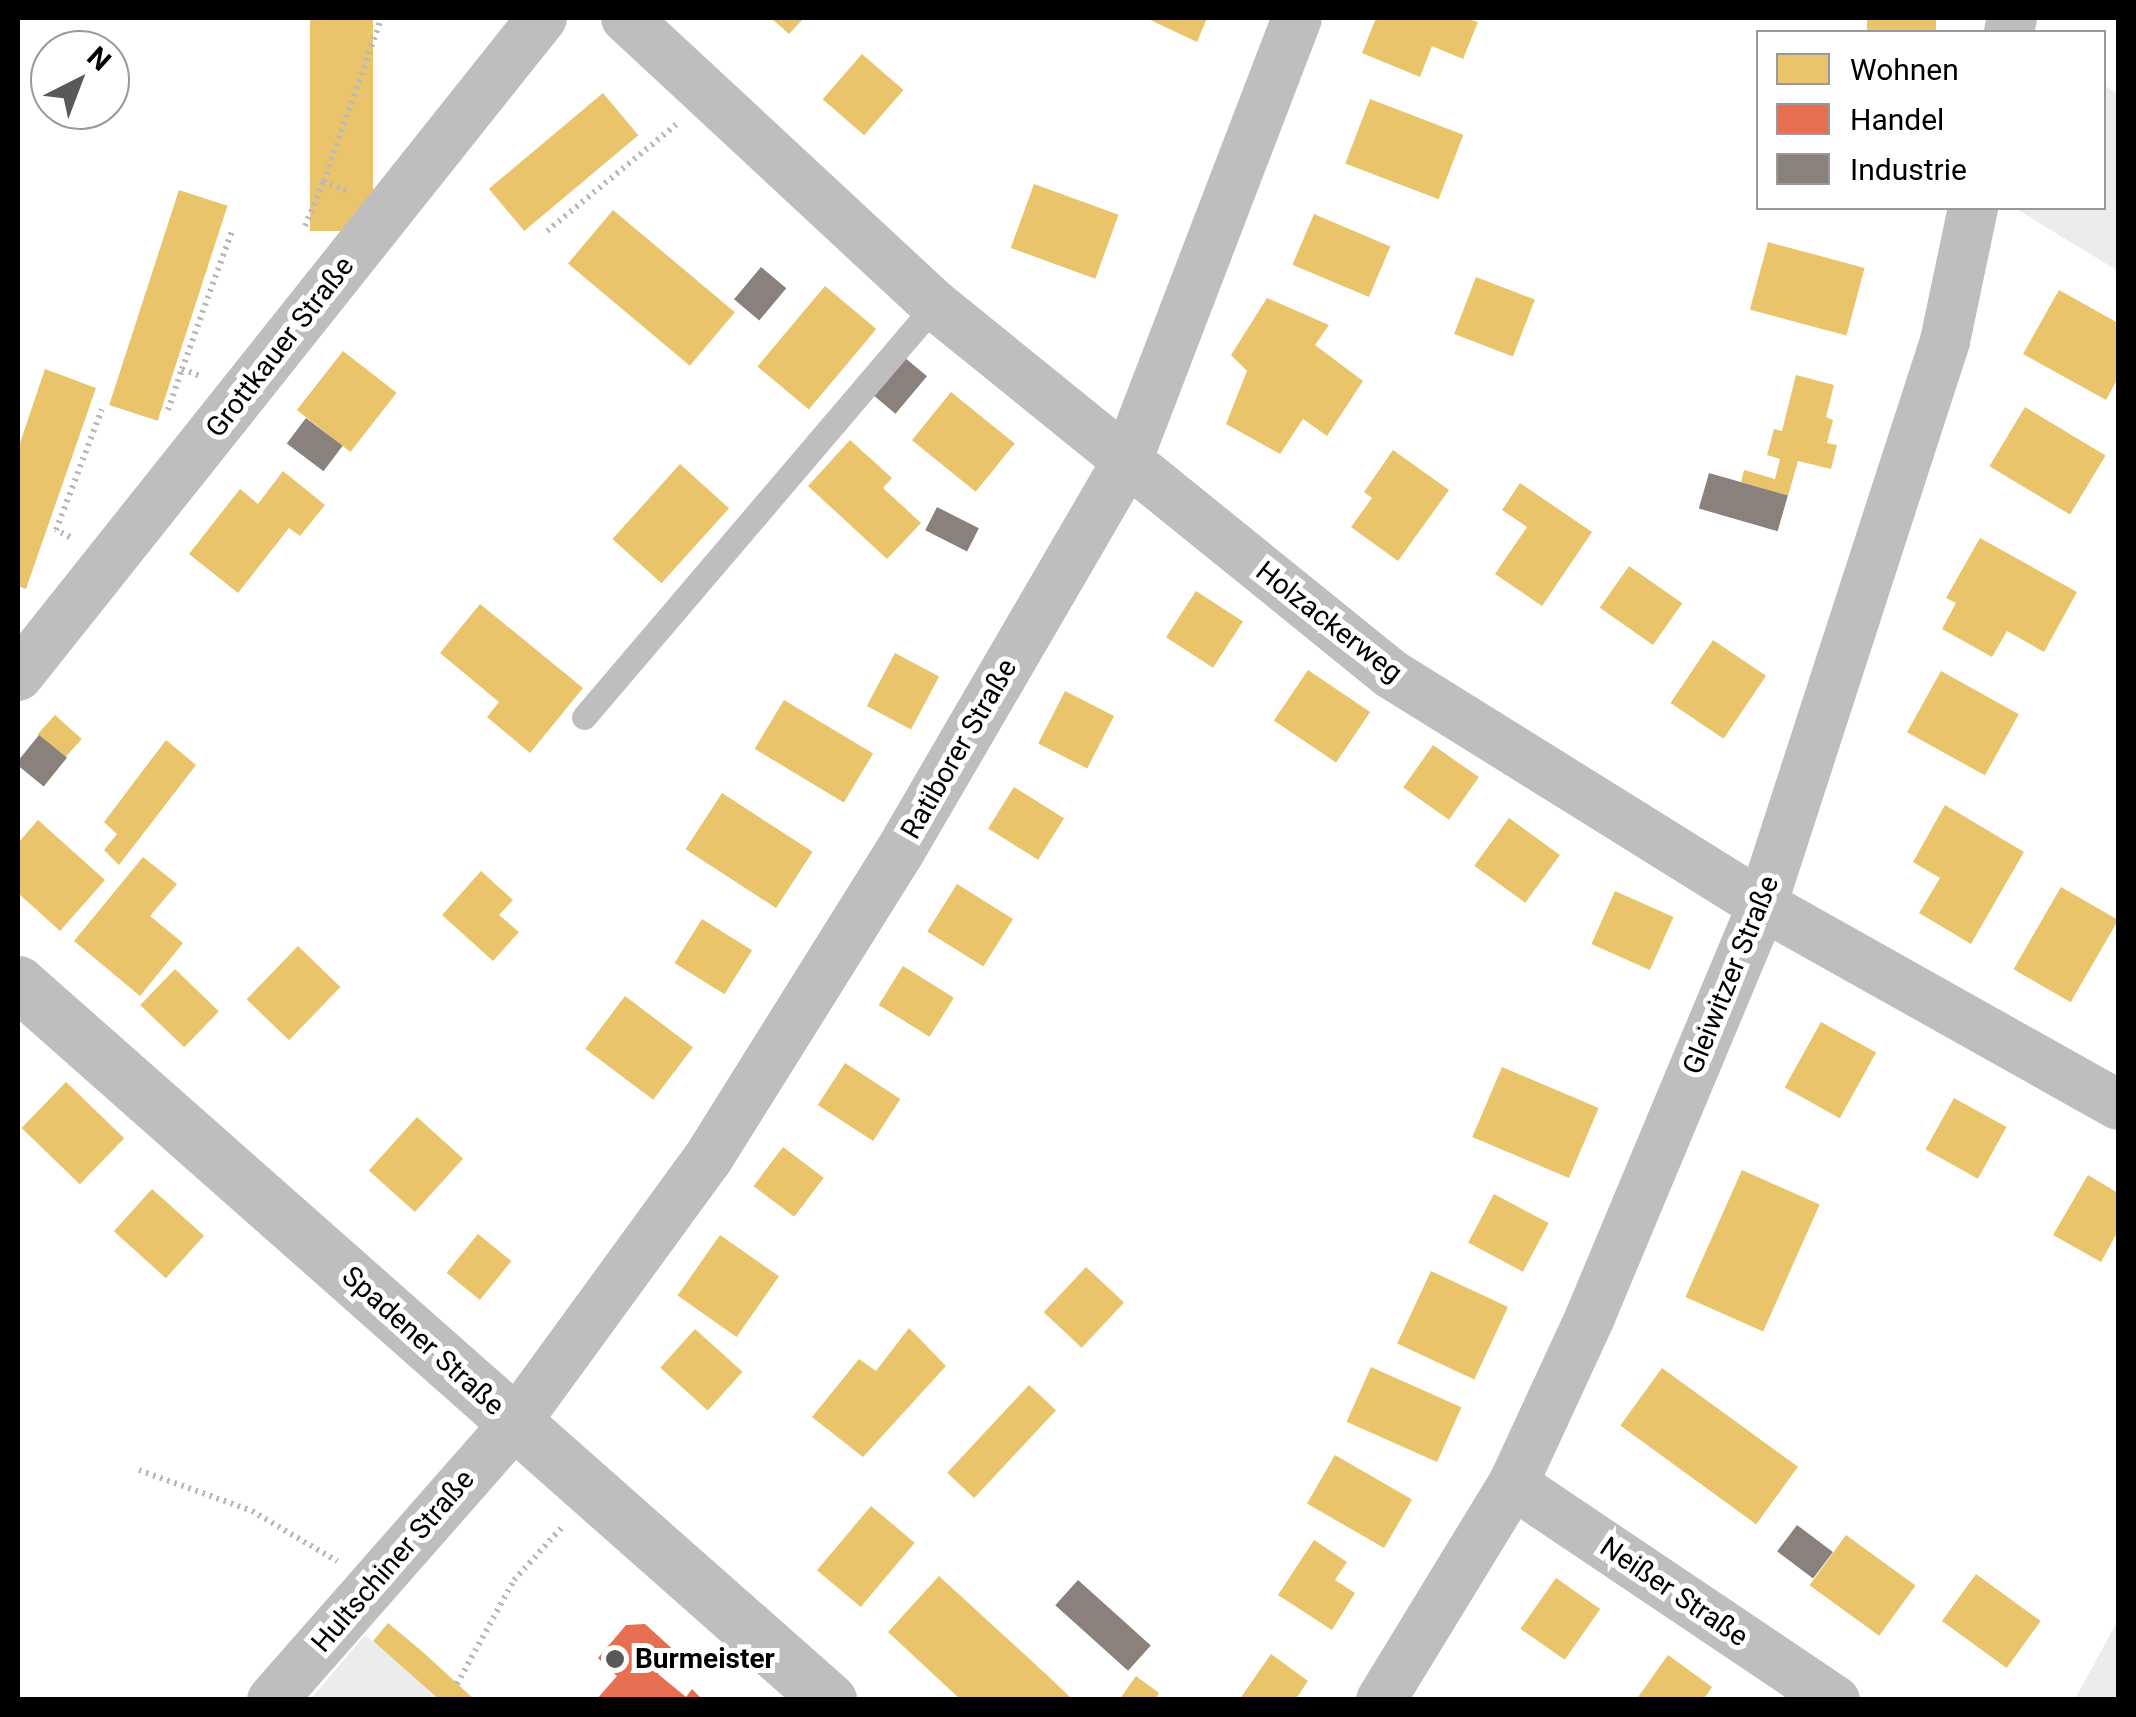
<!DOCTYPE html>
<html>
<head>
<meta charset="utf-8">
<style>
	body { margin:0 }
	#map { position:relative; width:2136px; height:1717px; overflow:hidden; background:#fff; font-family:Roboto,sans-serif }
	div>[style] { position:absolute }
	.green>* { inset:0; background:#ececec }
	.homes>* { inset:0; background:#e9c46a; transform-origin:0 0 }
	.shops>* { inset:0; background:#e76f51 }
	.industry>* { inset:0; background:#8a817c; transform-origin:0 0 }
	.path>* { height:6px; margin-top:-3px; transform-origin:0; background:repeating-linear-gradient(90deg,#b9b9b9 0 2.5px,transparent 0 7.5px) }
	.service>* { height:25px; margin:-12.5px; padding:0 12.5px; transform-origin:12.5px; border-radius:12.5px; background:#bebebe }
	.minor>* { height:50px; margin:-25px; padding:0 25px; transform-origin:25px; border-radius:25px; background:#bebebe }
	.tertiary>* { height:55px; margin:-27.5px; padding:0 27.5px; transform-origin:27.5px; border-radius:27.5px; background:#bebebe }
	.dots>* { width:28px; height:28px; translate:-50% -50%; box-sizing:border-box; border:5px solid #fff; border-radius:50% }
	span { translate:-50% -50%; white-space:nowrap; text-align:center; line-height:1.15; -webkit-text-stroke:10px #fff; paint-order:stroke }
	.street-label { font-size:28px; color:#000 }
	.poi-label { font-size:28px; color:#000; font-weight:700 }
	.left { translate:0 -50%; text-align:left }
	.frame { position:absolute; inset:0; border:20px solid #000; pointer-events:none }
	.legend { position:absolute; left:1756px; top:30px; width:350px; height:180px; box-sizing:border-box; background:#fff; border:2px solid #999; margin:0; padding:12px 18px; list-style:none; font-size:30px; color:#000 }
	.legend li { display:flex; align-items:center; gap:20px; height:50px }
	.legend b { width:50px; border:2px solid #999 }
	.north { position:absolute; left:30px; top:30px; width:100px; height:100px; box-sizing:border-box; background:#fff; border:2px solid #999; border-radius:50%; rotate:42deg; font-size:28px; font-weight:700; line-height:40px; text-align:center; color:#000 }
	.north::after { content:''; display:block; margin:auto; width:35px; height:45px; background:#595959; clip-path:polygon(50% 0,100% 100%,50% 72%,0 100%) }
</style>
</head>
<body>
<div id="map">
	<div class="green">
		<div style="clip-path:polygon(2104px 85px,2118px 94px,2118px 271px,2015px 208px,2104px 208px)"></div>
		<div style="clip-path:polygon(2118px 1620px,2118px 1699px,2075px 1699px)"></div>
		<div style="clip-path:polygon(365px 1635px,408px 1671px,440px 1700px,310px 1700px)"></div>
	</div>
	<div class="homes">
		<div style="left:310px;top:18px;width:63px;height:213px"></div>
		<div style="clip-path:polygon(771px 18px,804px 18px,789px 34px)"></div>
		<div style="clip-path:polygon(1146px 18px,1207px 18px,1197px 42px)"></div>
		<div style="clip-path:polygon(1376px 18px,1467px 18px,1478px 22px,1463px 59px,1432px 46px,1420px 77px,1362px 53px)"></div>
		<div style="left:1867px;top:18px;width:69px;height:15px"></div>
		<div style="left:862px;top:54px;width:55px;height:60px;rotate:41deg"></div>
		<div style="left:603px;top:93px;width:55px;height:149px;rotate:50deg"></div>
		<div style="left:1370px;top:99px;width:100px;height:69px;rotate:21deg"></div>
		<div style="left:1034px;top:184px;width:90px;height:68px;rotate:20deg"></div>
		<div style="left:179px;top:190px;width:51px;height:226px;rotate:18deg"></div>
		<div style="left:613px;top:210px;width:159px;height:70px;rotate:40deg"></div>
		<div style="left:1314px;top:214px;width:83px;height:55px;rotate:23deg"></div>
		<div style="left:1768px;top:242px;width:100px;height:70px;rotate:15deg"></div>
		<div style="left:1476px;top:277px;width:63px;height:61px;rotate:21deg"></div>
		<div style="left:825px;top:286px;width:67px;height:105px;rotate:40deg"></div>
		<div style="clip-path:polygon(2059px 290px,2118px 323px,2118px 378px,2106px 400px,2023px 354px)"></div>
		<div style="clip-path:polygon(1267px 298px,1329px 325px,1315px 345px,1363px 381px,1327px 436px,1303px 419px,1280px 454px,1226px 424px,1247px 371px,1231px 355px)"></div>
		<div style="left:343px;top:351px;width:68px;height:75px;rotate:38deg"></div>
		<div style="clip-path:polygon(45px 369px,96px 388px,26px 589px,18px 586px,18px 449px)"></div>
		<div style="clip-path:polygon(1796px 375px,1834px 385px,1826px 417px,1833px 420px,1827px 443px,1837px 445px,1831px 469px,1798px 461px,1788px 496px,1741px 482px,1744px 470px,1775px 479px,1780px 459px,1767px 455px,1774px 429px,1782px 431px)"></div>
		<div style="left:951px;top:392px;width:82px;height:62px;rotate:39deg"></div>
		<div style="left:2025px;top:407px;width:94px;height:69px;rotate:31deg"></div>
		<div style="clip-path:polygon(850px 440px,892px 478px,883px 488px,921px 523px,887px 559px,808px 486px)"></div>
		<div style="clip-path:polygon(1393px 450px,1449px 490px,1398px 561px,1351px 527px,1372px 498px,1364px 492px)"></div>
		<div style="left:680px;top:464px;width:66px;height:101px;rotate:42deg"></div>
		<div style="clip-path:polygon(283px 471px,325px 505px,300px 536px,289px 528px,238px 593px,189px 554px,240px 489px,258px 504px)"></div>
		<div style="clip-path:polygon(1520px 483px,1592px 532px,1542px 606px,1495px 574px,1527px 527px,1502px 510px)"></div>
		<div style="clip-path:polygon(1980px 538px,2077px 592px,2044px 652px,2007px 631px,1992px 657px,1942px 629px,1956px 603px,1946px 598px)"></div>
		<div style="left:1629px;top:566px;width:65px;height:51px;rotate:35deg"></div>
		<div style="left:1196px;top:591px;width:56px;height:55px;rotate:33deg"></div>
		<div style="clip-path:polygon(480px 604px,583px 688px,530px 753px,487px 717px,499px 702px,440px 653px)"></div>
		<div style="left:1713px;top:640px;width:64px;height:76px;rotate:34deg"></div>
		<div style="left:895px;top:653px;width:50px;height:60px;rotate:28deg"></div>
		<div style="left:1308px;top:670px;width:75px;height:61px;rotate:34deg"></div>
		<div style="left:1941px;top:671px;width:89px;height:70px;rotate:29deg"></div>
		<div style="left:1065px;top:691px;width:55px;height:59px;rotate:27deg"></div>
		<div style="left:784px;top:700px;width:104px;height:57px;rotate:31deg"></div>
		<div style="left:55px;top:715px;width:36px;height:26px;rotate:42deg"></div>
		<div style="clip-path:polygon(166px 740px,196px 765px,119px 865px,104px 850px,117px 834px,104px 822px)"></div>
		<div style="left:1433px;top:745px;width:56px;height:52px;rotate:35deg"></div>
		<div style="left:1014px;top:787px;width:59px;height:49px;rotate:32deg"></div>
		<div style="left:722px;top:793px;width:108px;height:67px;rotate:33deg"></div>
		<div style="clip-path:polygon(1945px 805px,2024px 852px,1971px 944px,1919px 913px,1940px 878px,1913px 862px)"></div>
		<div style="left:1509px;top:818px;width:63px;height:59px;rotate:36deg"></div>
		<div style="clip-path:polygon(38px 820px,105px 880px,60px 931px,18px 893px,18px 843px)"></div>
		<div style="clip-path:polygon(143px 857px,177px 884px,150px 916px,183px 943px,140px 996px,74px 941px)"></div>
		<div style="clip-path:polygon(481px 871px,513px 900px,499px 915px,519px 932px,493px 961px,442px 915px)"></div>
		<div style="left:957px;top:884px;width:66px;height:56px;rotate:32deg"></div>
		<div style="left:2061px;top:887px;width:66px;height:95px;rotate:30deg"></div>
		<div style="left:1615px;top:891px;width:64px;height:58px;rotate:24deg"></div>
		<div style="left:702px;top:919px;width:59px;height:52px;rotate:32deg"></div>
		<div style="left:298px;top:946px;width:59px;height:74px;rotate:44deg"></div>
		<div style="left:903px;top:966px;width:60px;height:46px;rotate:32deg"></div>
		<div style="left:175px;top:969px;width:61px;height:50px;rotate:44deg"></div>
		<div style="left:625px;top:996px;width:85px;height:66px;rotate:37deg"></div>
		<div style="left:1821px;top:1022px;width:63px;height:75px;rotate:29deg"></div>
		<div style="left:845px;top:1063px;width:66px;height:50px;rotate:33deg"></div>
		<div style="left:1502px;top:1067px;width:105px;height:76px;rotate:23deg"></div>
		<div style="left:66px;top:1082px;width:81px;height:64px;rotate:44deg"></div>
		<div style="left:1954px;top:1098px;width:60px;height:59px;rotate:29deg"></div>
		<div style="left:417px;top:1117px;width:62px;height:72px;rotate:42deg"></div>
		<div style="left:783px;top:1147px;width:51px;height:49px;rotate:37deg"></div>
		<div style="left:1742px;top:1170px;width:85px;height:139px;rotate:24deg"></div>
		<div style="clip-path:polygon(2088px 1175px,2118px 1193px,2118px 1231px,2101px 1262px,2053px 1235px)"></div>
		<div style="left:152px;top:1189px;width:70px;height:57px;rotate:42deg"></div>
		<div style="left:1494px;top:1194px;width:62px;height:55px;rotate:28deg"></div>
		<div style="left:478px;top:1234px;width:43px;height:50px;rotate:39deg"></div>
		<div style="left:720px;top:1235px;width:72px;height:74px;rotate:35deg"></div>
		<div style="left:1086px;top:1267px;width:52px;height:62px;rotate:43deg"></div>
		<div style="left:1431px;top:1271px;width:85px;height:80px;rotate:25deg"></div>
		<div style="clip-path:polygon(909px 1328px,946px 1366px,863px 1457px,812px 1417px,859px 1359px,876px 1371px)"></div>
		<div style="left:695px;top:1329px;width:64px;height:52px;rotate:42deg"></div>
		<div style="left:1371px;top:1367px;width:99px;height:60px;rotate:24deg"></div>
		<div style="left:1662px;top:1368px;width:168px;height:71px;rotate:36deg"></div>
		<div style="left:1029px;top:1385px;width:37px;height:120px;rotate:43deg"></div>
		<div style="left:1335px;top:1455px;width:89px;height:56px;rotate:30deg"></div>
		<div style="left:871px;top:1506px;width:57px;height:84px;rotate:40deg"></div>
		<div style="left:1846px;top:1535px;width:86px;height:62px;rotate:36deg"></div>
		<div style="clip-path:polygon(1314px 1540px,1347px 1562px,1335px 1580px,1355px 1593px,1332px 1630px,1278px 1595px)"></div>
		<div style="left:1976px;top:1574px;width:80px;height:58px;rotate:36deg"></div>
		<div style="clip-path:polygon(939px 1576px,1047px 1675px,1073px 1700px,961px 1700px,888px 1632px)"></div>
		<div style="left:1556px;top:1578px;width:54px;height:62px;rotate:35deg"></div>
		<div style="clip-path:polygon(388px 1623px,424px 1653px,475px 1700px,440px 1700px,373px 1641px)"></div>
		<div style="clip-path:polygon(1271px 1654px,1308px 1681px,1295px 1700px,1239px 1700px)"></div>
		<div style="clip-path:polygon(1668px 1655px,1712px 1687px,1703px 1700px,1636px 1700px)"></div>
		<div style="clip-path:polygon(1136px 1676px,1159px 1693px,1155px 1700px,1119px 1700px)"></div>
	</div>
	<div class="shops">
		<div style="clip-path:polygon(645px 1624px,677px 1653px,658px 1674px,686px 1697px,692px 1689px,703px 1700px,596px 1700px,617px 1676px,598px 1658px,626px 1625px)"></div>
	</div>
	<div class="industry">
		<div style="left:761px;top:267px;width:33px;height:42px;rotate:40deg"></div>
		<div style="left:904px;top:357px;width:30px;height:49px;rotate:40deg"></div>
		<div style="left:306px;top:418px;width:46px;height:32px;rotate:37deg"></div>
		<div style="left:1709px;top:473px;width:82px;height:37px;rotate:16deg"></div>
		<div style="left:937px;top:507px;width:47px;height:26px;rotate:27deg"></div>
		<div style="left:39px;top:735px;width:36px;height:37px;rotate:39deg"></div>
		<div style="left:1797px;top:1525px;width:45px;height:33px;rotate:37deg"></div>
		<div style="left:1078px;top:1580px;width:98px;height:34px;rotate:42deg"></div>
	</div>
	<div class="path">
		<div style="left:346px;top:191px;width:24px;rotate:-156deg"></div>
		<div style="left:324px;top:181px;width:172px;rotate:-70.6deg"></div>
		<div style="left:305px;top:226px;width:49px;rotate:-67.1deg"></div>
		<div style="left:547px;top:231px;width:168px;rotate:-39.5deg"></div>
		<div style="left:182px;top:369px;width:150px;rotate:-70.1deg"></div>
		<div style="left:168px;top:410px;width:43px;rotate:-71.1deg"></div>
		<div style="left:182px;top:369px;width:19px;rotate:21deg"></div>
		<div style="left:70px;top:537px;width:16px;rotate:-153deg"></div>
		<div style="left:56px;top:530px;width:129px;rotate:-69.2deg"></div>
		<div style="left:139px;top:1470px;width:120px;rotate:19.9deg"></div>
		<div style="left:252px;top:1511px;width:99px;rotate:30.5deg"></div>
		<div style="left:457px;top:1684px;width:119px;rotate:-61.3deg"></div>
		<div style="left:514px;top:1580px;width:73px;rotate:-47.8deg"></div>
	</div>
	<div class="service">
		<div style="left:584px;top:717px;width:541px;rotate:-49.57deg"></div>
	</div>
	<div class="minor">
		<div style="left:626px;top:18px;width:422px;rotate:42.9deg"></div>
		<div style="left:935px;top:305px;width:587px;rotate:38.98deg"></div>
		<div style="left:1391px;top:674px;width:437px;rotate:31.9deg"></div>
		<div style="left:1762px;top:905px;width:408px;rotate:29.3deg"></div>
		<div style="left:2009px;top:32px;width:14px;rotate:-78deg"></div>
		<div style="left:18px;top:676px;width:841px;rotate:-51.47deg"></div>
		<div style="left:1513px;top:1484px;width:388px;rotate:33.9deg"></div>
		<div style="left:272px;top:1700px;width:368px;rotate:-48.7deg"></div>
		<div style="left:515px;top:1423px;width:326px;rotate:-53.9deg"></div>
		<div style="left:707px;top:1160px;width:362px;rotate:-58deg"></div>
		<div style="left:899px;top:853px;width:453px;rotate:-59.8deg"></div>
		<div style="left:1127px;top:461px;width:474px;rotate:-69deg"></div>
		<div style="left:1381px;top:1700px;width:253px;rotate:-58.6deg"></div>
		<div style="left:1513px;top:1484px;width:184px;rotate:-65.2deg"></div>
		<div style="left:1590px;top:1317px;width:446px;rotate:-67.3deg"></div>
		<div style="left:1762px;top:905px;width:593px;rotate:-72.02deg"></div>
		<div style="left:1945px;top:341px;width:136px;rotate:-78.1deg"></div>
	</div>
	<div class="tertiary">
		<div style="left:18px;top:983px;width:1083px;rotate:41.48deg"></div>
	</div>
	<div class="dots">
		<div style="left:615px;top:1659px;background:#595959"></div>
	</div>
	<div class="street-label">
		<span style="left:280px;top:347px;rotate:-52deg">Grottkauer Straße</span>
		<span style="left:1329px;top:622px;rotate:38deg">Holzackerweg</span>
		<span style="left:959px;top:749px;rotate:-60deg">Ratiborer Straße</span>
		<span style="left:1731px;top:975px;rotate:-68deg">Gleiwitzer Straße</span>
		<span style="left:423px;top:1341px;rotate:42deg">Spadener Straße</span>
		<span style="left:393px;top:1561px;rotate:-49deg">Hultschiner Straße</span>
		<span style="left:1674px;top:1592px;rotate:34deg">Neißer Straße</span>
	</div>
	<div class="poi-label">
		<span class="left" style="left:635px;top:1659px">Burmeister</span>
	</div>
	<div class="frame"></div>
	<ul class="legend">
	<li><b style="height:28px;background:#e9c46a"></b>Wohnen</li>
	<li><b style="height:28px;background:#e76f51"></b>Handel</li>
	<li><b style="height:28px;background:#8a817c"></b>Industrie</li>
	</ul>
	<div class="north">N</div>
</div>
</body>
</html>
